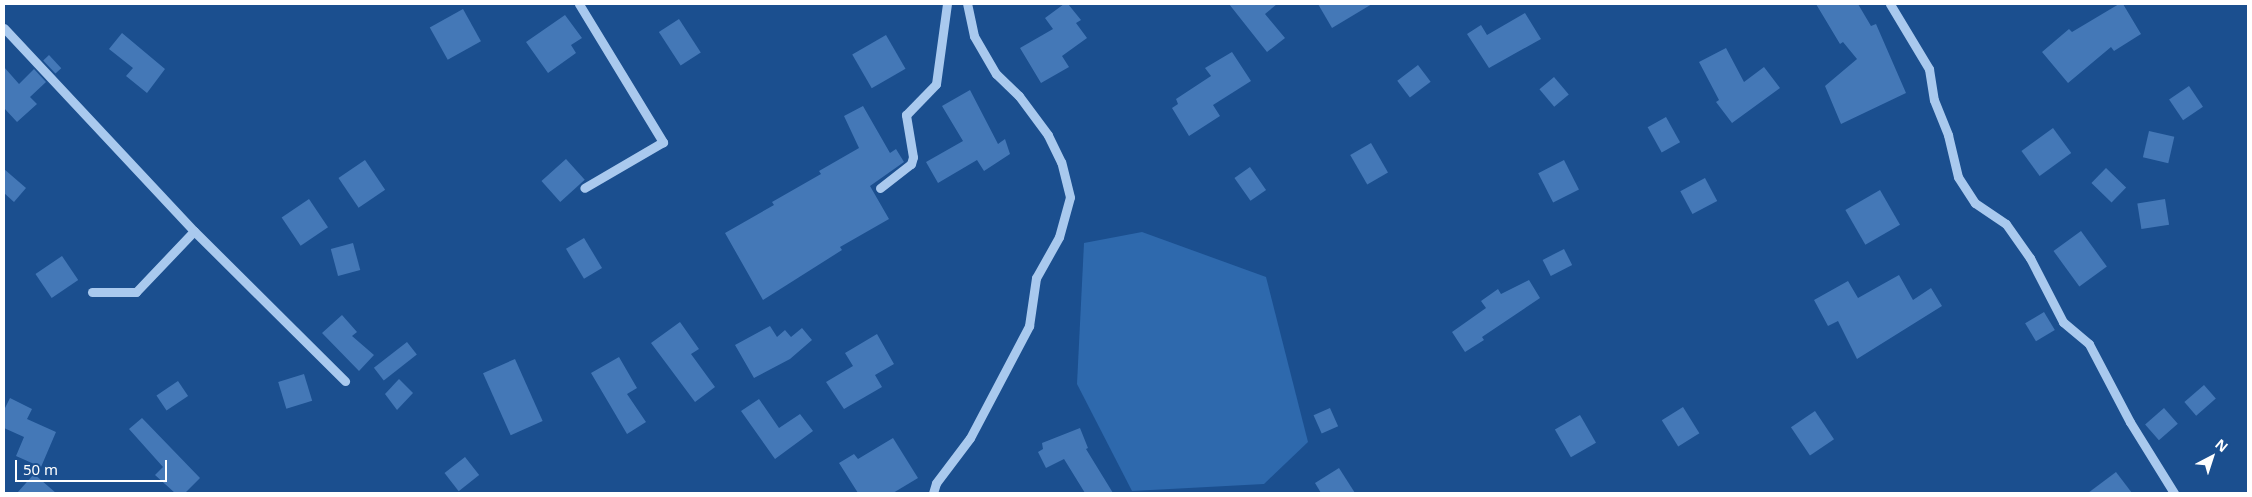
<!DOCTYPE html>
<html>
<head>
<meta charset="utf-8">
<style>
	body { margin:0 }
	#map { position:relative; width:2252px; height:497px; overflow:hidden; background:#1b4f8f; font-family:"Noto Sans",sans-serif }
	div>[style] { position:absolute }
	.green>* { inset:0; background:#2e69ad }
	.building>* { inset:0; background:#4478b7; transform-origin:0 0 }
	.minor>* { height:9px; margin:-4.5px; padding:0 4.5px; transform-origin:4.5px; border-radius:4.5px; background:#a9c9ee }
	span { translate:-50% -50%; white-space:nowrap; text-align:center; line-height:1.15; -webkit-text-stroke:4px #1b4f8f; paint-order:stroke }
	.frame { position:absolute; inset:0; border:5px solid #fff; pointer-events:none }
	.north { position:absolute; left:2187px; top:432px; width:50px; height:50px; -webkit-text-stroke:4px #1b4f8f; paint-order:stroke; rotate:40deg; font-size:14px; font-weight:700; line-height:20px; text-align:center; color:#fff }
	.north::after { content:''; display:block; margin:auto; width:18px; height:22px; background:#fff; clip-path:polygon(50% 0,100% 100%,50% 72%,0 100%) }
	.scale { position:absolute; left:15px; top:460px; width:152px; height:22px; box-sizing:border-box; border:2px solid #fff; border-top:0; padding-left:6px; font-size:15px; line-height:18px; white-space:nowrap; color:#fff; -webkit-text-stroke:4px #1b4f8f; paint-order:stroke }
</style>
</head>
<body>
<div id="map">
	<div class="green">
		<div style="clip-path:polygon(1142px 232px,1266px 277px,1308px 442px,1264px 484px,1132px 491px,1077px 384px,1084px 243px)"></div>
	</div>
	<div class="building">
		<div style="clip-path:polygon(1064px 4px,1068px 4px,1081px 20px,1076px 23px,1087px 38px,1062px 56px,1069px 67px,1041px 83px,1020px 48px,1053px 29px,1045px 18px)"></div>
		<div style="clip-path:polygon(1229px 4px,1277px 4px,1265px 14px,1285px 38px,1267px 52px)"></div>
		<div style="clip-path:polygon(1318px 4px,1372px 4px,1332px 28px)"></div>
		<div style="clip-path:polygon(1816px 4px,1858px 4px,1871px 26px,1876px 24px,1906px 93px,1841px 124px,1825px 86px,1857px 59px,1843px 42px,1840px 44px)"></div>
		<div style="clip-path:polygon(2119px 4px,2123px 4px,2141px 34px,2114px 51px,2111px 47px,2068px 83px,2042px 52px,2069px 29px,2072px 32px)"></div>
		<div style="left:463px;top:9px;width:37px;height:38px;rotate:61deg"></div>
		<div style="clip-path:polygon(1525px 13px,1541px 39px,1489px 68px,1467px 34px,1481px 25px,1487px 35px)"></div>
		<div style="clip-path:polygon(565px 15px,582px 38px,571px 45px,576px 53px,548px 73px,526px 42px)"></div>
		<div style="left:679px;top:19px;width:40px;height:24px;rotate:57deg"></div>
		<div style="clip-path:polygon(122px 33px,165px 69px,147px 93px,126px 76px,133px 68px,109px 49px)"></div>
		<div style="left:886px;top:35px;width:39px;height:39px;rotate:60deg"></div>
		<div style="clip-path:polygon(1726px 48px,1744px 82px,1764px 67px,1780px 88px,1732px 123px,1716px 102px,1719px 100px,1699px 62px)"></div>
		<div style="clip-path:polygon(1232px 52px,1251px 81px,1213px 105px,1220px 116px,1189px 136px,1172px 108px,1178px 104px,1176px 99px,1211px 76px,1205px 68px)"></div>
		<div style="left:49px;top:55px;width:18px;height:8px;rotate:47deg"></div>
		<div style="left:1418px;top:65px;width:21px;height:26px;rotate:53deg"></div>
		<div style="clip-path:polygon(4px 67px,19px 84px,34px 69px,46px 82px,30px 97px,37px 104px,17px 122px,4px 108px)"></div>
		<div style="left:1554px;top:77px;width:23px;height:19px;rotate:50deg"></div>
		<div style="left:2189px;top:86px;width:25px;height:24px;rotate:56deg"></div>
		<div style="clip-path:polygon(970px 90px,998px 144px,1005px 139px,1010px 154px,984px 171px,977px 160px,938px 183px,926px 162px,963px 141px,942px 106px)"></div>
		<div style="clip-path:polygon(863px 106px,890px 153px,896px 149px,904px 162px,870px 186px,889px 219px,840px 247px,842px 250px,763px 300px,725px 233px,774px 205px,772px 202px,821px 174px,819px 171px,859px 148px,844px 116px)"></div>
		<div style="left:1666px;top:117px;width:29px;height:21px;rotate:61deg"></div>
		<div style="left:2053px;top:128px;width:31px;height:39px;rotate:54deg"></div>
		<div style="left:2149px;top:131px;width:26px;height:27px;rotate:13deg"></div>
		<div style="left:1371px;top:143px;width:34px;height:24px;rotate:60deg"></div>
		<div style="left:566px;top:159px;width:28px;height:33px;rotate:48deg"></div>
		<div style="left:365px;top:160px;width:36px;height:32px;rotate:56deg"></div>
		<div style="left:1564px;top:160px;width:33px;height:29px;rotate:63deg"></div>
		<div style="left:1250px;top:167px;width:28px;height:19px;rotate:55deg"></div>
		<div style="left:2106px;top:168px;width:28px;height:21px;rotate:44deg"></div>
		<div style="clip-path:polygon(4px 169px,26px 188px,14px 202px,4px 193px)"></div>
		<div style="left:1705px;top:178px;width:26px;height:28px;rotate:62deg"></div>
		<div style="left:1880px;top:190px;width:40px;height:40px;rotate:60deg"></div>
		<div style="left:309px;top:199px;width:34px;height:33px;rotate:56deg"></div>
		<div style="left:2165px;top:199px;width:26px;height:28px;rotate:81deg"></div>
		<div style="left:2081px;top:231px;width:44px;height:34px;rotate:54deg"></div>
		<div style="left:584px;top:238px;width:35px;height:21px;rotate:59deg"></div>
		<div style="left:353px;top:243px;width:28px;height:23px;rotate:75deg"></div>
		<div style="left:1564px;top:249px;width:18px;height:24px;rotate:63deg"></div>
		<div style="left:62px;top:256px;width:29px;height:32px;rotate:56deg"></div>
		<div style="clip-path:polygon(1899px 275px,1913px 300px,1931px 288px,1942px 306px,1857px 359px,1838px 321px,1828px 326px,1814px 300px,1848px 281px,1858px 298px)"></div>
		<div style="clip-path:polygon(1529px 280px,1540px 298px,1482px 337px,1484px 340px,1465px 352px,1452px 332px,1486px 308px,1481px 301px,1498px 289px,1501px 294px)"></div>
		<div style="left:2044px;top:312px;width:21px;height:22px;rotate:59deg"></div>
		<div style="clip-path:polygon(342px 315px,357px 332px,352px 336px,374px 355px,359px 371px,322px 333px)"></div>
		<div style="clip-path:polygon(680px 322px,699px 349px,691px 354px,715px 387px,695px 402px,651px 343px)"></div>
		<div style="clip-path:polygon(770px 326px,777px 337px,785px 330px,791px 337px,802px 328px,812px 340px,790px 359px,754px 378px,735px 345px)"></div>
		<div style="clip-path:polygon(877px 334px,894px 364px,875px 375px,882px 387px,844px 409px,826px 382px,853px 366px,845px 353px)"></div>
		<div style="left:407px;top:342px;width:16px;height:42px;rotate:52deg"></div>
		<div style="clip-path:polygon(619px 357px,637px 388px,627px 394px,646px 422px,627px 434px,591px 373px)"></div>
		<div style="left:515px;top:359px;width:68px;height:35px;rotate:66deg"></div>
		<div style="left:304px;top:374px;width:28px;height:27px;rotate:73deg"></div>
		<div style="clip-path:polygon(399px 379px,413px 393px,397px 410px,385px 394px)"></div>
		<div style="left:178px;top:381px;width:18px;height:26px;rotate:56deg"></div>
		<div style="left:2204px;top:385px;width:18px;height:26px;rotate:49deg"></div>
		<div style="clip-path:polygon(10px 398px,32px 409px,27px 419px,56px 432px,41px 467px,16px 456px,24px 437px,4px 428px,4px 410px)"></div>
		<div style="clip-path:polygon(759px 399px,779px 428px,800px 414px,813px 431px,775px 459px,741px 411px)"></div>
		<div style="left:1683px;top:407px;width:31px;height:25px;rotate:58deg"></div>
		<div style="left:1330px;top:408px;width:20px;height:18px;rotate:66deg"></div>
		<div style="left:2164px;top:408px;width:21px;height:25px;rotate:49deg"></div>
		<div style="left:1815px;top:411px;width:34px;height:29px;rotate:56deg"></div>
		<div style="left:1580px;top:415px;width:32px;height:29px;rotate:60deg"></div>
		<div style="clip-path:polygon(142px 418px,200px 478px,185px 493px,175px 493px,155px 475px,163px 467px,129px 429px)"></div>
		<div style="clip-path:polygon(1080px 428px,1088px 448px,1086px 449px,1113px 493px,1085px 493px,1064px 459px,1046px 468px,1038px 452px,1043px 449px,1042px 443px)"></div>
		<div style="clip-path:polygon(893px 438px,918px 478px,893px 493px,858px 493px,839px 463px,854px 454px,858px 459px)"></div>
		<div style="left:465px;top:457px;width:23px;height:26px;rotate:52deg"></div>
		<div style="clip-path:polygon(1339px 468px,1355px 493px,1321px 493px,1315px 483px)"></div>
		<div style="clip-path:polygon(2116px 472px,2132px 493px,2088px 493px)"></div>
		<div style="clip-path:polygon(34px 474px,56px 493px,17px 493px)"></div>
	</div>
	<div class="minor">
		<div style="left:579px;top:4px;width:162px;rotate:58.7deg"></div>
		<div style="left:663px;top:142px;width:91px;rotate:149.8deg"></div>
		<div style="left:1890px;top:4px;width:76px;rotate:59deg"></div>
		<div style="left:1929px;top:69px;width:31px;rotate:81deg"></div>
		<div style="left:1934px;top:100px;width:38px;rotate:68deg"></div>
		<div style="left:1948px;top:135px;width:43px;rotate:76.6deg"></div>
		<div style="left:1958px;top:177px;width:31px;rotate:57deg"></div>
		<div style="left:1975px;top:203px;width:37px;rotate:34deg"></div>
		<div style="left:2006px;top:224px;width:42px;rotate:54.8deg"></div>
		<div style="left:2030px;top:258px;width:72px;rotate:62.7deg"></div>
		<div style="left:2063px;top:322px;width:34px;rotate:40deg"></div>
		<div style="left:2089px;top:344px;width:88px;rotate:62.3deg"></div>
		<div style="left:2130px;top:422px;width:84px;rotate:58.2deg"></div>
		<div style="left:4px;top:28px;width:278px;rotate:46.9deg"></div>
		<div style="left:194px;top:231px;width:213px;rotate:44.8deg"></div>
		<div style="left:880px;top:188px;width:39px;rotate:-38deg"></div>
		<div style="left:911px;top:164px;width:7px;rotate:-74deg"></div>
		<div style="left:913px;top:157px;width:43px;rotate:-99.5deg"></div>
		<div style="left:906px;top:115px;width:43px;rotate:-45.9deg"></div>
		<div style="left:936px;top:84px;width:81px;rotate:-82.2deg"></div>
		<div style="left:92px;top:292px;width:44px"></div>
		<div style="left:136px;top:292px;width:84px;rotate:-46.4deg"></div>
		<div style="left:933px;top:493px;width:10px;rotate:-73deg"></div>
		<div style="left:936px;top:483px;width:56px;rotate:-52.9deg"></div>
		<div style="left:970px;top:438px;width:127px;rotate:-62.2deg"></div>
		<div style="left:1029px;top:326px;width:49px;rotate:-81.7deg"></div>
		<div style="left:1036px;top:278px;width:47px;rotate:-60.7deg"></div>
		<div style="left:1059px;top:237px;width:41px;rotate:-74.6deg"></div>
		<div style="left:1070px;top:197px;width:36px;rotate:-104deg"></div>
		<div style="left:1061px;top:162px;width:30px;rotate:-116deg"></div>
		<div style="left:1048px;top:135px;width:49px;rotate:-126.6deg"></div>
		<div style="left:1019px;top:96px;width:32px;rotate:-136deg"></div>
		<div style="left:996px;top:74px;width:44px;rotate:-120.1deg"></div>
		<div style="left:974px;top:36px;width:33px;rotate:-102deg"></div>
	</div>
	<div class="frame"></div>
	<div class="north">N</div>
	<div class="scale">50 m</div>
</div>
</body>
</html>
